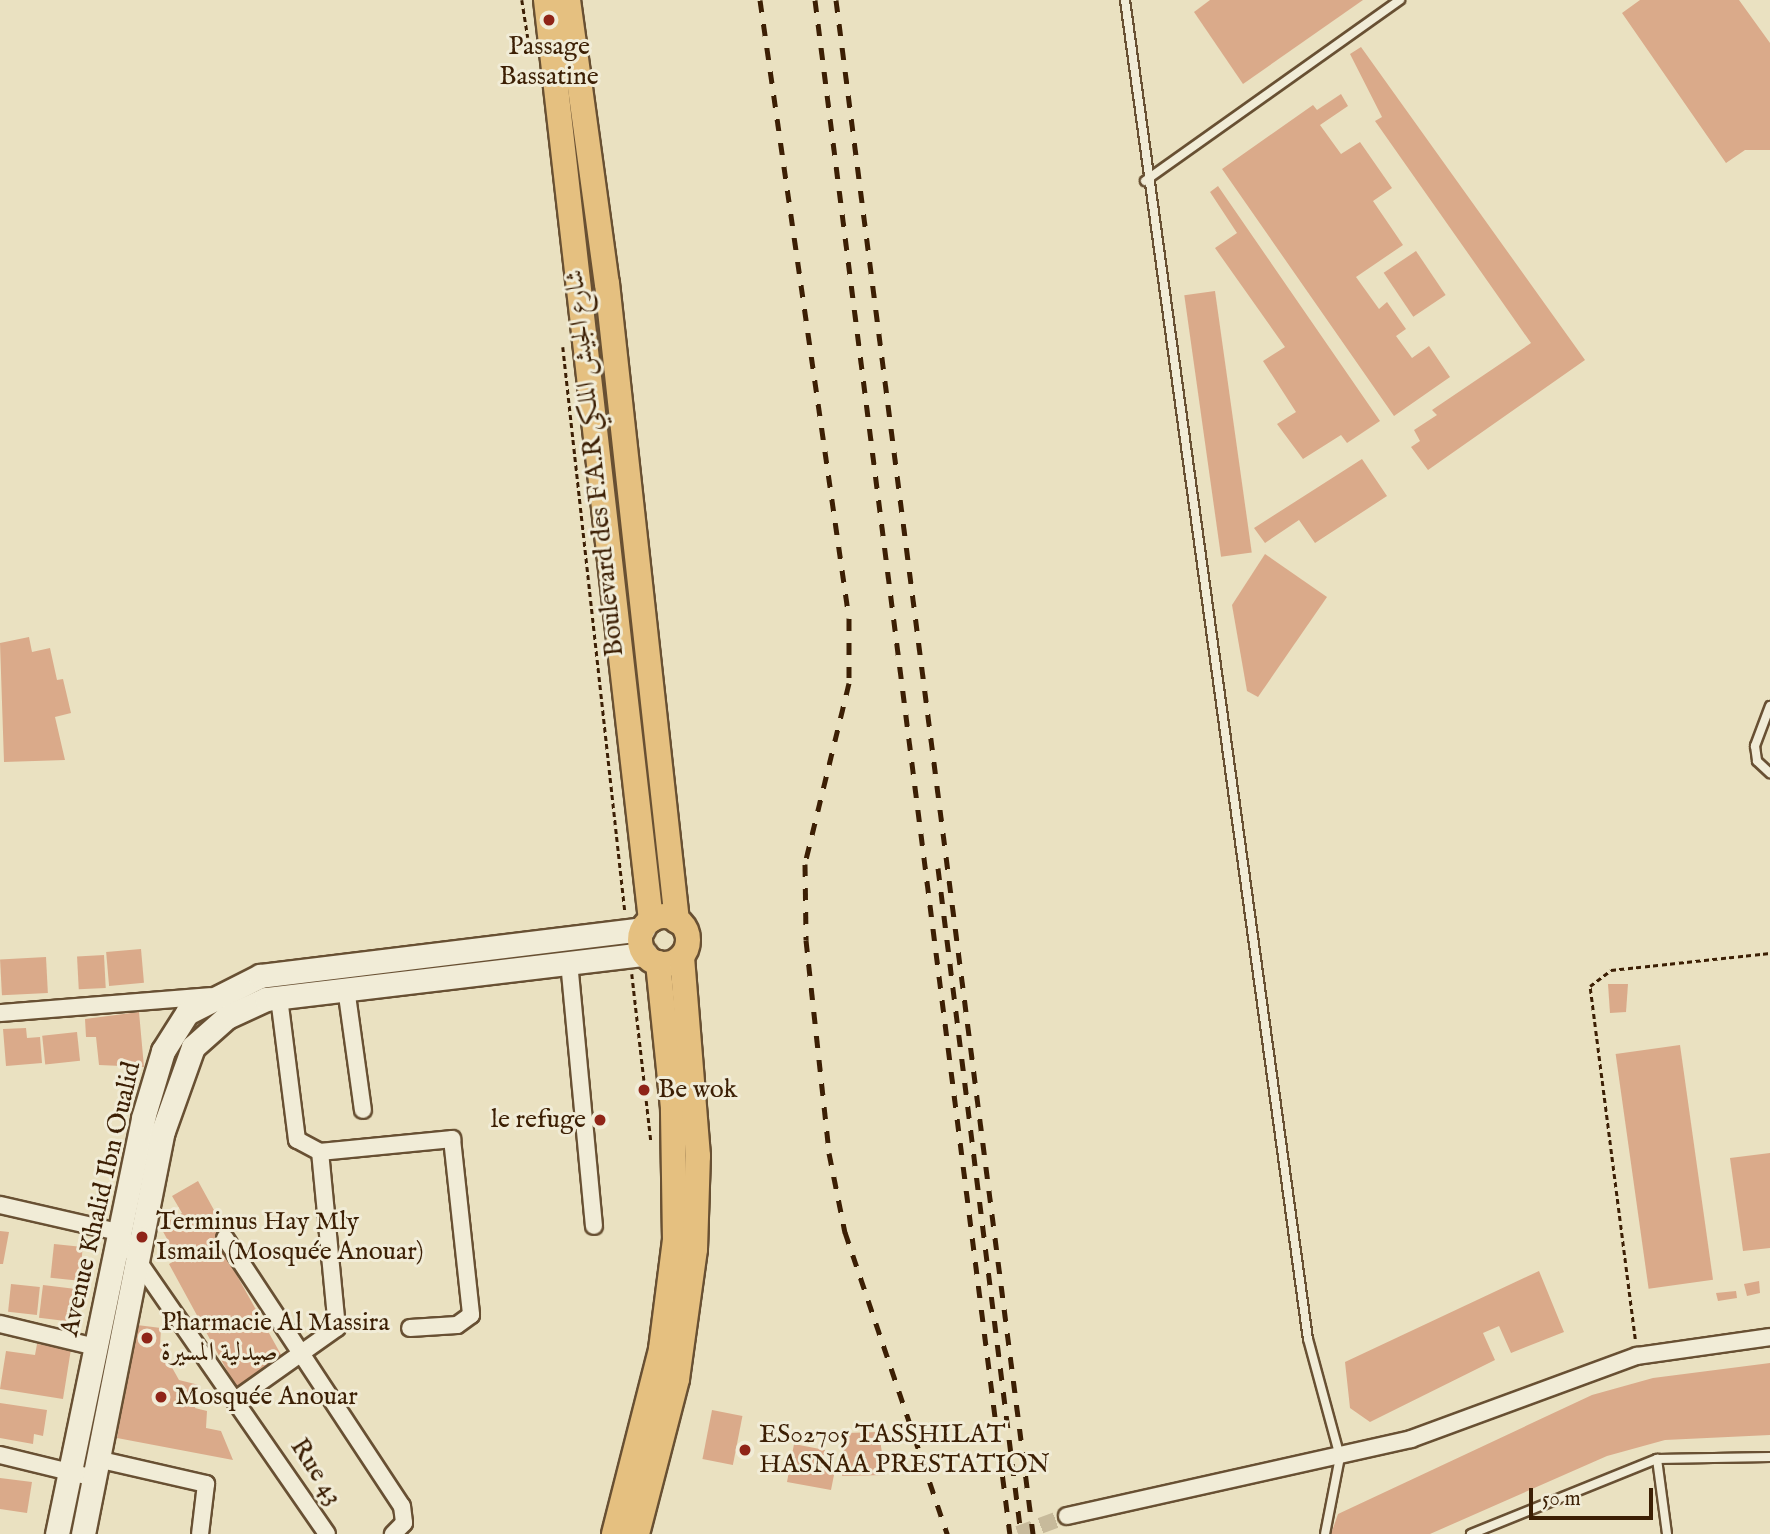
<!DOCTYPE html>
<html>
<head>
<meta charset="utf-8">
<style>
	body { margin:0 }
	#map { position:relative; width:1770px; height:1534px; overflow:hidden; background:#eae1c1; font-family:"IM FELL English",Amiri,serif }
	div>[style] { position:absolute }
	.building>* { inset:0; background:#daaa8a; transform-origin:0 0 }
	.minor-tunnel>* { height:16px; margin-top:-8px; transform-origin:0; background:repeating-linear-gradient(90deg,#c7ba9b 0 16px,transparent 0 24px) }
	.path>* { height:2.5px; margin-top:-1.25px; transform-origin:0; background:repeating-linear-gradient(90deg,#3c1f04 0 5px,transparent 0 8.5px) }
	.roads { filter:drop-shadow(2px 0 #685033) drop-shadow(-2px 0 #685033) drop-shadow(0 2px #685033) drop-shadow(0 -2px #685033) }
	.service>* { height:8px; margin:-4px; padding:0 4px; transform-origin:4px; border-radius:4px; background:#f1ecd7 }
	.minor>* { height:16px; margin:-8px; padding:0 8px; transform-origin:8px; border-radius:8px; background:#f1ecd7 }
	.secondary>* { height:23px; margin:-11.5px; padding:0 11.5px; transform-origin:11.5px; border-radius:11.5px; background:#f1ecd7 }
	.primary>* { height:24px; margin:-12px; padding:0 12px; transform-origin:12px; border-radius:12px; background:#e5c080 }
	.primary>.ring { margin:-12px; padding:0; box-sizing:content-box; background:none; border:24px solid #e5c080; border-radius:50% }
	.rail>* { height:5px; margin-top:-2.5px; transform-origin:0; background:repeating-linear-gradient(90deg,#3c1f04 0 12px,transparent 0 24px) }
	.dots>* { width:19px; height:19px; translate:-50% -50%; box-sizing:border-box; border:4px solid #f1ecd7; border-radius:50% }
	span { translate:-50% -50%; white-space:nowrap; text-align:center; line-height:1.15; -webkit-text-stroke:6px #f1ecd7; paint-order:stroke }
	.poi-label { font-size:26px; color:#3c1f04 }
	.left { translate:0 -50%; text-align:left }
	.right { translate:-100% -50%; text-align:right }
	.street-label { font-size:26px; color:#3c1f04 }
	.scale { position:absolute; left:1529px; top:1488px; width:124px; height:32px; box-sizing:border-box; border:4px solid #3c1f04; border-top:0; padding-left:9px; font-size:21px; line-height:24px; white-space:nowrap; color:#3c1f04; -webkit-text-stroke:5px #f1ecd7; paint-order:stroke }
</style>
</head>
<body>
<div id="map">
	<div class="building">
		<div style="clip-path:polygon(1210px 0,1363px 0,1243px 84px,1194px 12px)"></div>
		<div style="clip-path:polygon(1640px 0,1739px 0,1770px 43px,1770px 150px,1745px 150px,1726px 163px,1622px 13px)"></div>
		<div style="clip-path:polygon(1361px 47px,1585px 360px,1428px 470px,1411px 447px,1420px 441px,1414px 430px,1437px 415px,1432px 410px,1531px 343px,1375px 121px,1382px 117px,1350px 54px)"></div>
		<div style="clip-path:polygon(1341px 94px,1348px 106px,1320px 125px,1341px 154px,1360px 142px,1392px 188px,1373px 201px,1403px 245px,1356px 277px,1379px 309px,1387px 302px,1406px 329px,1396px 336px,1412px 358px,1429px 346px,1450px 377px,1394px 416px,1222px 169px,1313px 105px,1317px 110px)"></div>
		<div style="clip-path:polygon(1218px 186px,1380px 421px,1347px 443px,1341px 435px,1303px 459px,1277px 424px,1296px 412px,1263px 361px,1285px 347px,1215px 248px,1237px 233px,1210px 192px)"></div>
		<div style="left:1416px;top:251px;width:53px;height:39px;rotate:56deg"></div>
		<div style="left:1215px;top:291px;width:264px;height:31px;rotate:82deg"></div>
		<div style="clip-path:polygon(1362px 459px,1387px 496px,1315px 543px,1299px 520px,1265px 543px,1254px 528px)"></div>
		<div style="clip-path:polygon(1265px 554px,1327px 597px,1258px 697px,1247px 691px,1232px 605px)"></div>
		<div style="clip-path:polygon(29px 637px,32px 652px,50px 648px,57px 680px,63px 679px,71px 713px,55px 717px,65px 760px,4px 762px,0 643px)"></div>
		<div style="left:141px;top:949px;width:34px;height:35px;rotate:85deg"></div>
		<div style="left:104px;top:955px;width:33px;height:27px;rotate:87deg"></div>
		<div style="left:46px;top:957px;width:36px;height:46px;rotate:87deg"></div>
		<div style="clip-path:polygon(1608px 984px,1628px 984px,1626px 1012px,1610px 1013px)"></div>
		<div style="clip-path:polygon(139px 1012px,144px 1067px,99px 1065px,96px 1037px,86px 1037px,85px 1019px)"></div>
		<div style="clip-path:polygon(26px 1028px,27px 1038px,40px 1037px,42px 1063px,6px 1066px,3px 1029px)"></div>
		<div style="left:77px;top:1032px;width:29px;height:35px;rotate:84deg"></div>
		<div style="left:1680px;top:1045px;width:237px;height:65px;rotate:82deg"></div>
		<div style="clip-path:polygon(1770px 1153px,1770px 1248px,1743px 1251px,1730px 1158px)"></div>
		<div style="clip-path:polygon(198px 1181px,225px 1230px,215px 1236px,284px 1360px,236px 1387px,169px 1264px,178px 1259px,160px 1226px,182px 1213px,172px 1196px)"></div>
		<div style="clip-path:polygon(0 1231px,9px 1232px,3px 1264px,0 1264px)"></div>
		<div style="left:54px;top:1244px;width:29px;height:34px;rotate:6deg"></div>
		<div style="clip-path:polygon(1539px 1271px,1564px 1332px,1511px 1353px,1499px 1326px,1483px 1333px,1495px 1360px,1370px 1422px,1350px 1408px,1345px 1362px)"></div>
		<div style="clip-path:polygon(1759px 1281px,1760px 1293px,1747px 1296px,1744px 1284px)"></div>
		<div style="left:11px;top:1284px;width:29px;height:28px;rotate:6deg"></div>
		<div style="left:43px;top:1285px;width:31px;height:33px;rotate:7deg"></div>
		<div style="clip-path:polygon(1736px 1291px,1737px 1298px,1718px 1301px,1716px 1293px)"></div>
		<div style="clip-path:polygon(137px 1325px,161px 1328px,160px 1346px,179px 1380px,199px 1385px,195px 1408px,207px 1411px,206px 1428px,221px 1431px,233px 1460px,117px 1438px)"></div>
		<div style="clip-path:polygon(37px 1344px,71px 1349px,63px 1399px,0 1389px,6px 1351px,35px 1355px)"></div>
		<div style="clip-path:polygon(1770px 1363px,1770px 1435px,1665px 1440px,1607px 1456px,1430px 1534px,1331px 1534px,1338px 1514px,1592px 1395px,1653px 1378px)"></div>
		<div style="clip-path:polygon(0 1403px,47px 1410px,43px 1436px,34px 1434px,33px 1444px,0 1438px)"></div>
		<div style="left:712px;top:1410px;width:31px;height:50px;rotate:11deg"></div>
		<div style="clip-path:polygon(879px 1432px,885px 1475px,842px 1476px,845px 1433px)"></div>
		<div style="clip-path:polygon(794px 1444px,825px 1450px,822px 1468px,835px 1470px,831px 1490px,787px 1482px)"></div>
		<div style="clip-path:polygon(0 1478px,32px 1482px,27px 1513px,0 1509px)"></div>
	</div>
	<div class="minor-tunnel">
		<div style="left:1018px;top:1534px;width:52px;rotate:-20.2deg"></div>
	</div>
	<div class="path">
		<div style="left:522px;top:0;width:38px;rotate:81deg"></div>
		<div style="left:563px;top:347px;width:567px;rotate:83.73deg"></div>
		<div style="left:632px;top:974px;width:168px;rotate:83.5deg"></div>
		<div style="left:1635px;top:1339px;width:356px;rotate:-97.3deg"></div>
		<div style="left:1590px;top:986px;width:26px;rotate:-37deg"></div>
		<div style="left:1611px;top:970px;width:160px;rotate:-6.1deg"></div>
	</div>
	<div class="roads">
		<div class="service">
			<div style="left:1125px;top:0;width:1351px;rotate:82.22deg"></div>
			<div style="left:1308px;top:1339px;width:122px;rotate:74.8deg"></div>
			<div style="left:1340px;top:1457px;width:78px;rotate:101deg"></div>
			<div style="left:1145px;top:181px;width:313px;rotate:-35.4deg"></div>
			<div style="left:1770px;top:706px;width:43px;rotate:110.6deg"></div>
			<div style="left:1755px;top:746px;width:15px;rotate:82deg"></div>
			<div style="left:1757px;top:761px;width:18px;rotate:43deg"></div>
			<div style="left:1657px;top:1459px;width:76px;rotate:82.4deg"></div>
			<div style="left:1471px;top:1534px;width:201px;rotate:-22deg"></div>
			<div style="left:1657px;top:1459px;width:113px;rotate:-1deg"></div>
		</div>
		<div class="minor">
			<div style="left:569px;top:962px;width:265px;rotate:84.6deg"></div>
			<div style="left:346px;top:988px;width:123px;rotate:82.1deg"></div>
			<div style="left:0;top:1013px;width:211px;rotate:-4.6deg"></div>
			<div style="left:320px;top:1152px;width:133px;rotate:-5.6deg"></div>
			<div style="left:452px;top:1139px;width:177px;rotate:83.8deg"></div>
			<div style="left:471px;top:1315px;width:17px;rotate:144deg"></div>
			<div style="left:457px;top:1325px;width:47px;rotate:176.3deg"></div>
			<div style="left:0;top:1205px;width:121px;rotate:12.9deg"></div>
			<div style="left:118px;top:1232px;width:367px;rotate:55.3deg"></div>
			<div style="left:225px;top:1238px;width:321px;rotate:56.6deg"></div>
			<div style="left:402px;top:1506px;width:17px;rotate:83deg"></div>
			<div style="left:404px;top:1523px;width:16px;rotate:135deg"></div>
			<div style="left:0;top:1324px;width:99px;rotate:13.5deg"></div>
			<div style="left:238px;top:1398px;width:121px;rotate:-35.3deg"></div>
			<div style="left:337px;top:1328px;width:177px;rotate:-95.5deg"></div>
			<div style="left:320px;top:1152px;width:26px;rotate:-152deg"></div>
			<div style="left:297px;top:1140px;width:144px;rotate:-97.2deg"></div>
			<div style="left:0;top:1455px;width:97px;rotate:13.7deg"></div>
			<div style="left:97px;top:1459px;width:112px;rotate:12.9deg"></div>
			<div style="left:206px;top:1484px;width:50px;rotate:96.8deg"></div>
			<div style="left:1067px;top:1516px;width:353px;rotate:-12.6deg"></div>
			<div style="left:1411px;top:1439px;width:241px;rotate:-20.2deg"></div>
			<div style="left:1637px;top:1356px;width:134px;rotate:-8.1deg"></div>
		</div>
		<div class="secondary">
			<div style="left:57px;top:1534px;width:425px;rotate:-78.3deg"></div>
			<div style="left:143px;top:1118px;width:70px;rotate:-73.4deg"></div>
			<div style="left:163px;top:1051px;width:45px;rotate:-57.7deg"></div>
			<div style="left:187px;top:1013px;width:82px;rotate:-26.9deg"></div>
			<div style="left:260px;top:976px;width:386px;rotate:-7deg"></div>
			<div style="left:83px;top:1534px;width:411px;rotate:-78.8deg"></div>
			<div style="left:163px;top:1131px;width:89px;rotate:-70.3deg"></div>
			<div style="left:193px;top:1047px;width:45px;rotate:-41.4deg"></div>
			<div style="left:227px;top:1017px;width:43px;rotate:-24.8deg"></div>
			<div style="left:266px;top:999px;width:382px;rotate:-6.8deg"></div>
		</div>
		<div class="primary">
			<div style="left:546px;top:0;width:926px;rotate:83.49deg"></div>
			<div style="left:568px;top:0;width:286px;rotate:82.2deg"></div>
			<div style="left:607px;top:283px;width:642px;rotate:83.74deg"></div>
			<div class="ring" style="left:640px;top:916px;width:24px;height:24px"></div>
			<div style="left:614px;top:1534px;width:191px;rotate:-75.7deg"></div>
			<div style="left:661px;top:1349px;width:110px;rotate:-82.7deg"></div>
			<div style="left:675px;top:1240px;width:132px;rotate:-90.9deg"></div>
			<div style="left:673px;top:1108px;width:146px;rotate:-95.9deg"></div>
			<div style="left:637px;top:1534px;width:160px;rotate:-75.5deg"></div>
			<div style="left:677px;top:1379px;width:131px;rotate:-82.1deg"></div>
			<div style="left:695px;top:1249px;width:93px;rotate:-88.2deg"></div>
			<div style="left:698px;top:1156px;width:200px;rotate:-94.6deg"></div>
		</div>
	</div>
	<div class="rail">
		<div style="left:760px;top:0;width:624px;rotate:81.81deg"></div>
		<div style="left:849px;top:618px;width:65px;rotate:90deg"></div>
		<div style="left:849px;top:683px;width:186px;rotate:103.7deg"></div>
		<div style="left:805px;top:864px;width:76px;rotate:89.2deg"></div>
		<div style="left:806px;top:940px;width:214px;rotate:83.8deg"></div>
		<div style="left:829px;top:1153px;width:81px;rotate:78.6deg"></div>
		<div style="left:845px;top:1232px;width:319px;rotate:71.3deg"></div>
		<div style="left:815px;top:0;width:1546px;rotate:82.76deg"></div>
		<div style="left:836px;top:0;width:1547px;rotate:82.68deg"></div>
		<div style="left:938px;top:868px;width:671px;rotate:82.9deg"></div>
	</div>
	<div class="dots">
		<div style="left:549px;top:20px;background:#8f2418"></div>
		<div style="left:644px;top:1090px;background:#8f2418"></div>
		<div style="left:600px;top:1120px;background:#8f2418"></div>
		<div style="left:142px;top:1237px;background:#8f2418"></div>
		<div style="left:147px;top:1338px;background:#8f2418"></div>
		<div style="left:161px;top:1397px;background:#8f2418"></div>
		<div style="left:745px;top:1450px;background:#8f2418"></div>
	</div>
	<div class="poi-label">
		<span style="left:549px;top:62px">Passage<br>Bassatine</span>
		<span class="left" style="left:658px;top:1090px">Be wok</span>
		<span class="right" style="left:586px;top:1120px">le refuge</span>
		<span class="left" style="left:156px;top:1237px">Terminus Hay Mly<br>Ismail (Mosquée Anouar)</span>
		<span class="left" style="left:161px;top:1338px">Pharmacie Al Massira<br>صيدلية المسيرة</span>
		<span class="left" style="left:175px;top:1397px">Mosquée Anouar</span>
		<span class="left" style="left:759px;top:1450px">ES02705 TASSHILAT<br>HASNAA PRESTATION</span>
	</div>
	<div class="street-label">
		<span style="left:595px;top:463px;rotate:-96deg">Boulevard des F.A.R شارع الجيش الملكي</span>
		<span style="left:101px;top:1199px;rotate:-77deg">Avenue Khalid Ibn Oualid</span>
		<span style="left:316px;top:1472px;rotate:57deg">Rue 43</span>
	</div>
	<div class="scale">50 m</div>
</div>
</body>
</html>
